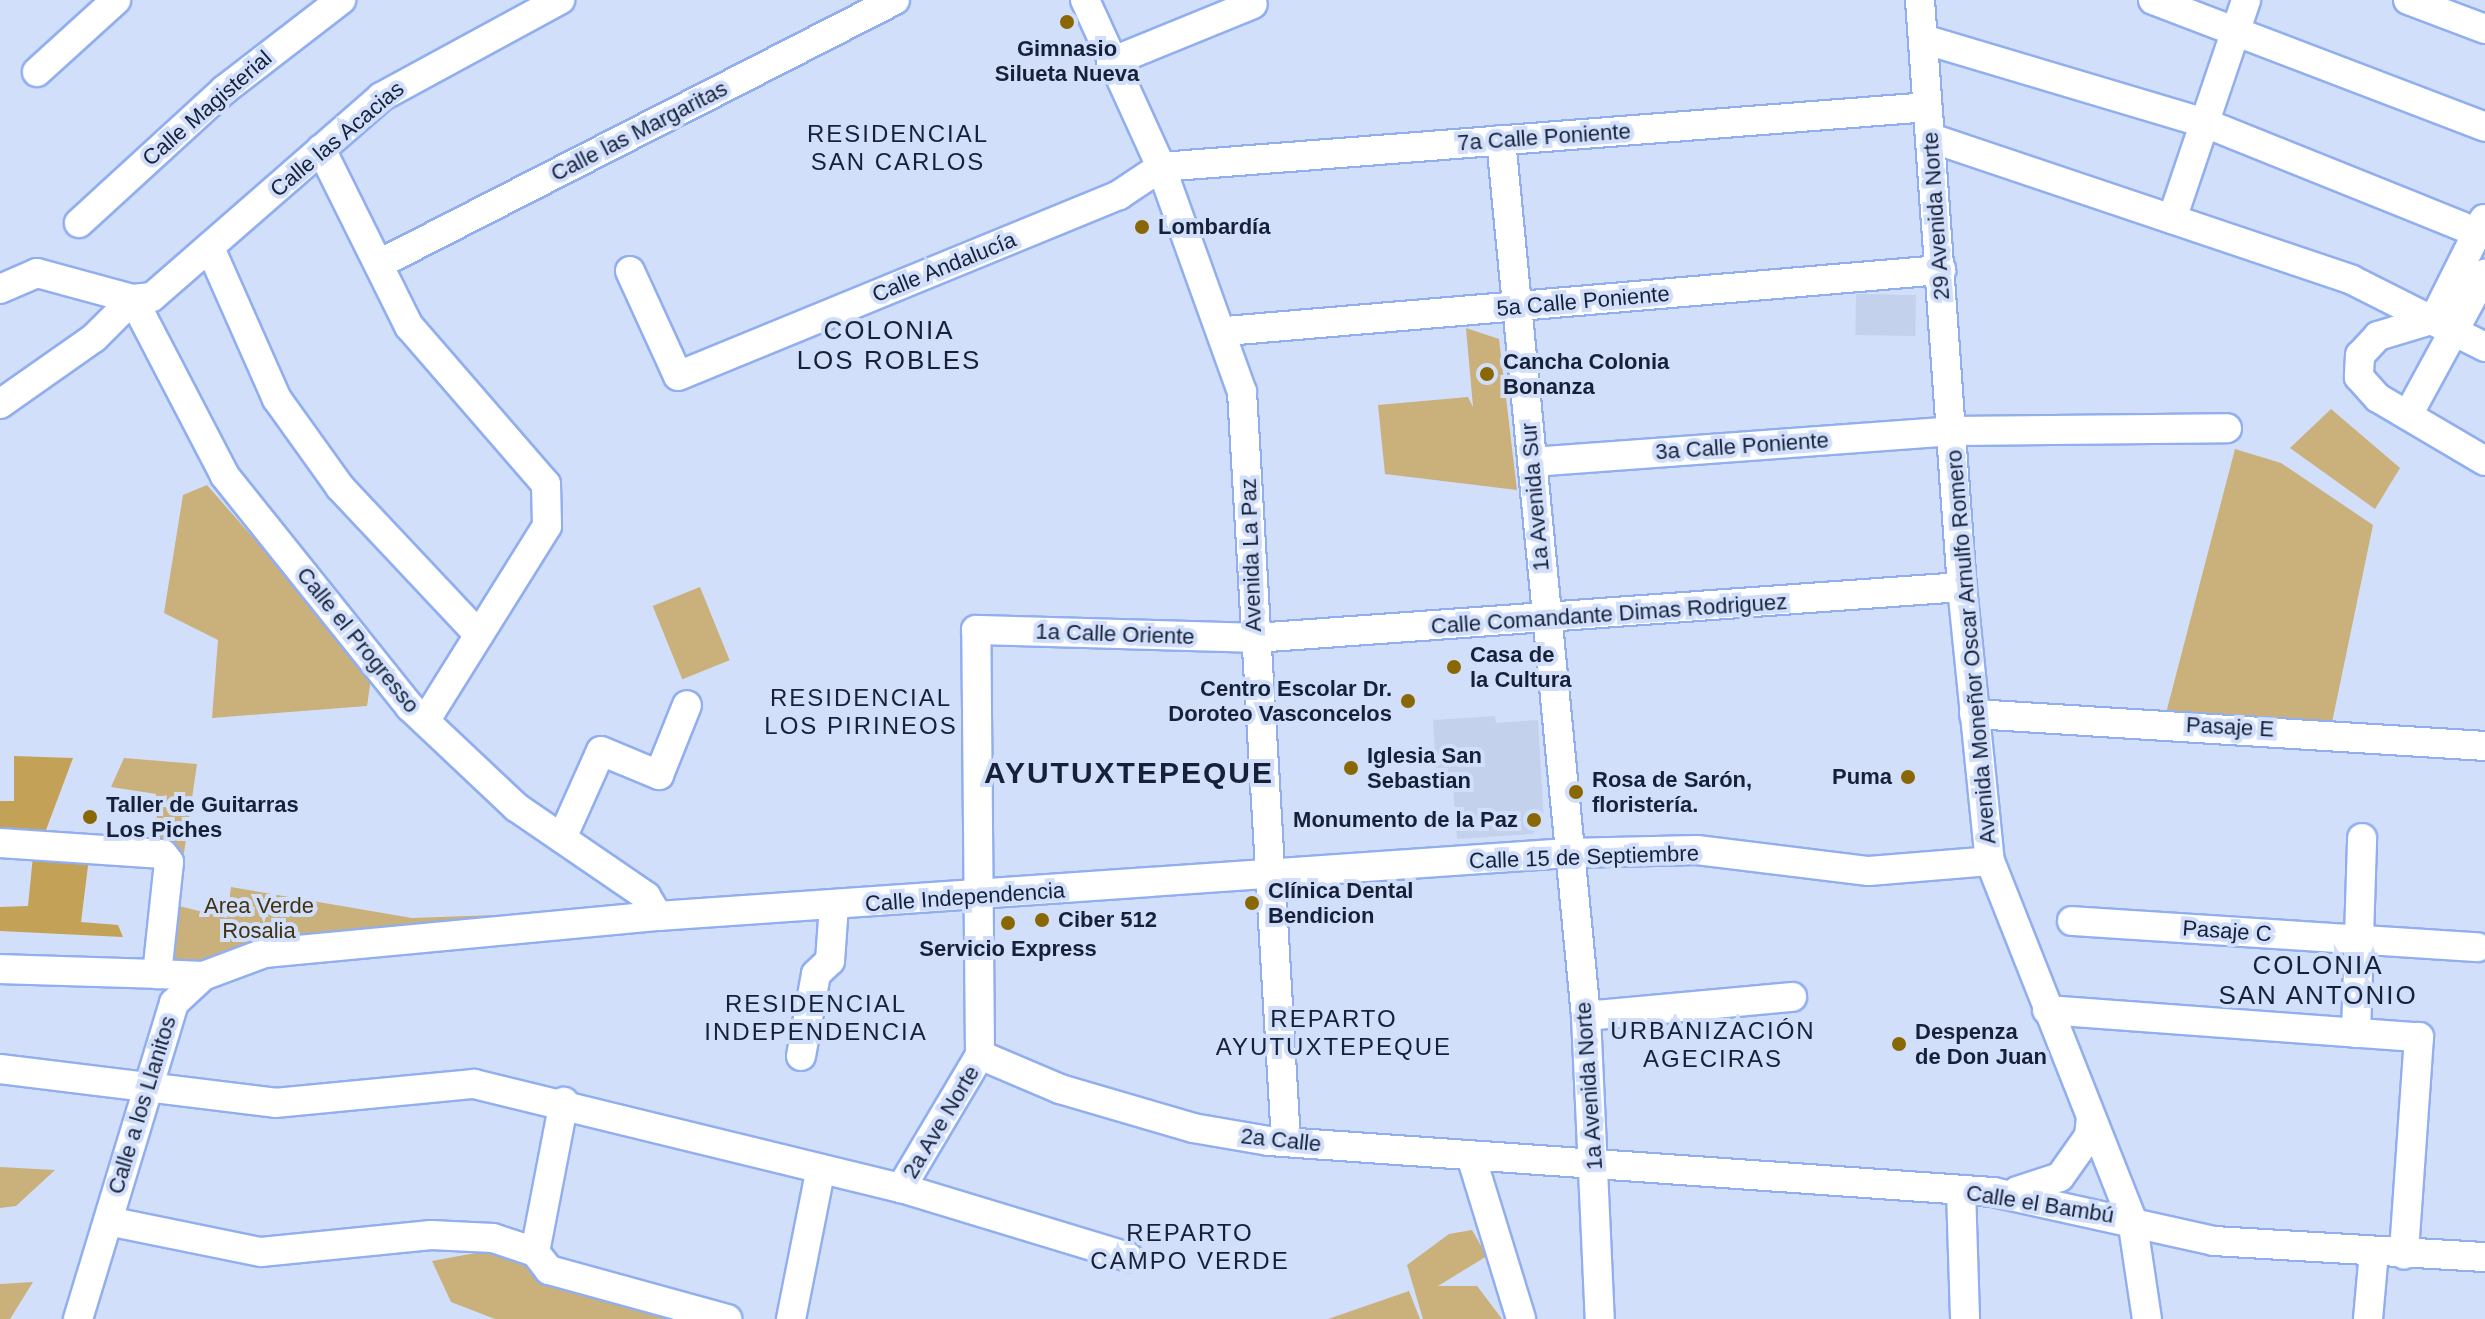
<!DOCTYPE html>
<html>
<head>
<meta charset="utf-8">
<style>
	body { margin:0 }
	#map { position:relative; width:2485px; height:1319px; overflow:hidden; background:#d2dffa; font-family:Arial,sans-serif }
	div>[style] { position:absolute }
	.built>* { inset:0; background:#c3d1ed; transform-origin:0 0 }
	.green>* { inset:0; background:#cab07a; transform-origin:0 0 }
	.forest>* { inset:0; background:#c3a157 }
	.roads { filter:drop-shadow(2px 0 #91afef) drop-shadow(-2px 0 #91afef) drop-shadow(0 2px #91afef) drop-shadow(0 -2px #91afef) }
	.minor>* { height:28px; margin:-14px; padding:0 14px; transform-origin:14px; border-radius:14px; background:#fff }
	.dots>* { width:22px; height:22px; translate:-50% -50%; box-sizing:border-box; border:4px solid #d2dffa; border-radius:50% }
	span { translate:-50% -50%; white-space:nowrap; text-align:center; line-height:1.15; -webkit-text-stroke:8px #d2dffa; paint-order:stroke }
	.poi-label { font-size:22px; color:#162139; font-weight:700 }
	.left { translate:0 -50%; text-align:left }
	.right { translate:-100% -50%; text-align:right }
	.street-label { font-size:22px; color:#162139 }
	.park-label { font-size:22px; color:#413211 }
	.neighbourhood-label { font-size:24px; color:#162139; letter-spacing:2px }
	.quarter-label { font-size:26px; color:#162139; letter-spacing:2px }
	.district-label { font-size:30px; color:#162139; font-weight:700; letter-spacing:2px }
</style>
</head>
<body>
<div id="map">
	<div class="built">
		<div style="left:1916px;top:295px;width:41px;height:60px;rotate:91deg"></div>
		<div style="clip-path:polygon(1495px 716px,1496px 723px,1538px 720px,1544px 823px,1532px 834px,1457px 839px,1453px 788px,1437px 788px,1433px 720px)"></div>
	</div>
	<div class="green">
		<div style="clip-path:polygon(1466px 328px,1499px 339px,1517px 490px,1385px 474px,1378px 405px,1468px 397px,1473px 407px)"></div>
		<div style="clip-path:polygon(2331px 409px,2400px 468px,2375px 509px,2290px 448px)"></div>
		<div style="clip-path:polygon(2235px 449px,2281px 463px,2373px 525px,2330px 732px,2165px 717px)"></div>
		<div style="clip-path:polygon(207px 485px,359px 659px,371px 679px,367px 706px,212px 718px,218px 640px,164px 613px,183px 495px)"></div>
		<div style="left:700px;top:587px;width:79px;height:51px;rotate:68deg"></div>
		<div style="clip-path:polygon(124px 758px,197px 764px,184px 853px,158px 847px,156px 794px,111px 787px)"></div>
		<div style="clip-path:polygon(231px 887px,412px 918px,496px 915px,233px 948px,194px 969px,166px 965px,179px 906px,227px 918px)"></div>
		<div style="clip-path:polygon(0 1167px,55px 1170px,16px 1206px,0 1208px)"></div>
		<div style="clip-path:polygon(1472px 1230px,1487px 1256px,1438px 1286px,1477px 1286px,1502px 1319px,1423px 1319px,1407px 1265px,1449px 1234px)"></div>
		<div style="clip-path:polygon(481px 1252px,533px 1257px,698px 1319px,495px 1319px,451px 1302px,432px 1261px)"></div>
		<div style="clip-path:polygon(33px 1282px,10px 1319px,0 1319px,0 1284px)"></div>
		<div style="clip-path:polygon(1409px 1291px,1420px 1319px,1328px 1319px)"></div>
	</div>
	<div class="forest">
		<div style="clip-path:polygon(14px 756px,73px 758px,43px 838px,0 831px,0 801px,14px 801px)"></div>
		<div style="clip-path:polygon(34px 846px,90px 850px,81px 922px,118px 925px,123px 937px,0 931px,0 907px,28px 906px)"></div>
	</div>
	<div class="roads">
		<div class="minor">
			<div style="left:1085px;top:0;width:183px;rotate:65.5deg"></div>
			<div style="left:1161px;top:167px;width:239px;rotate:70.2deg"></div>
			<div style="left:1242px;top:392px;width:750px;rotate:86.64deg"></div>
			<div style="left:1920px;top:0;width:589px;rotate:85.91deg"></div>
			<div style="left:1962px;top:587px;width:275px;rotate:84.2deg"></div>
			<div style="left:1990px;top:861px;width:385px;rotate:68.4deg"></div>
			<div style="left:2132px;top:1219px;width:101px;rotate:81.5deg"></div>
			<div style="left:2153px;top:0;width:355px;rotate:20.9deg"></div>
			<div style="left:2408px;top:0;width:82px;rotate:20.6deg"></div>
			<div style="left:1923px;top:39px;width:294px;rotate:16.6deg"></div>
			<div style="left:2205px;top:123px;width:292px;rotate:21.9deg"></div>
			<div style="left:1111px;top:62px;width:153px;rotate:-22.2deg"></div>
			<div style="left:37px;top:72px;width:107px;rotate:-42.3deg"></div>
			<div style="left:1931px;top:138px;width:444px;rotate:18.6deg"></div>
			<div style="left:2352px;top:280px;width:149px;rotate:26.7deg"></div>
			<div style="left:1501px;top:140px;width:880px;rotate:84.46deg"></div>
			<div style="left:1586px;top:1016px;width:303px;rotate:87.4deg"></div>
			<div style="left:321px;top:149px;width:198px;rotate:63.6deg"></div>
			<div style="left:409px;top:326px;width:209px;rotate:49.1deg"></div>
			<div style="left:546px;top:484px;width:42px;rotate:88.6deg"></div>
			<div style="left:547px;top:526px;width:230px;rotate:122deg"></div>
			<div style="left:2172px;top:219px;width:231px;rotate:-71.3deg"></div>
			<div style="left:2484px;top:219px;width:112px;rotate:116.6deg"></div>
			<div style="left:2434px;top:319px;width:59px;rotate:163.1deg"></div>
			<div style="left:2378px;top:336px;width:26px;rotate:133deg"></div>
			<div style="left:2360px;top:355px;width:22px;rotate:93deg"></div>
			<div style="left:2359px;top:377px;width:28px;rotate:48deg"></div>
			<div style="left:2378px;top:398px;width:124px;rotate:30.5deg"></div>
			<div style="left:79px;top:223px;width:197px;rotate:-42.5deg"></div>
			<div style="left:224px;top:90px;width:148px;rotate:-37.6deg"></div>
			<div style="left:210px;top:248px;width:165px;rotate:66.1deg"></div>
			<div style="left:277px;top:399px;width:108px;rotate:54.4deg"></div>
			<div style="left:340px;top:487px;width:202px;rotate:46.8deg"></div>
			<div style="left:383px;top:262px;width:575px;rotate:-27.1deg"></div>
			<div style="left:630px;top:271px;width:115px;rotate:65.4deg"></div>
			<div style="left:678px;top:376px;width:477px;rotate:-22.3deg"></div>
			<div style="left:1119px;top:195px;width:50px;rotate:-33.7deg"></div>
			<div style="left:1161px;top:167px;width:769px;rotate:-4.47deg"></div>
			<div style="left:0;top:289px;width:40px;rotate:-23.4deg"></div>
			<div style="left:37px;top:273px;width:99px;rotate:15.2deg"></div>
			<div style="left:133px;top:299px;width:19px;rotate:-6deg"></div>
			<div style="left:152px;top:297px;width:304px;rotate:-41.1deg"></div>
			<div style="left:381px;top:97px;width:204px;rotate:-28.5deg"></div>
			<div style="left:133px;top:299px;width:199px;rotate:62.5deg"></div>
			<div style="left:225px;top:476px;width:296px;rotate:51.3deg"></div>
			<div style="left:410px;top:707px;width:146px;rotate:43.3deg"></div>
			<div style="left:516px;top:807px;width:158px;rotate:34.4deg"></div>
			<div style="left:646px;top:896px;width:23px;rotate:59deg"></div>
			<div style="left:1226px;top:331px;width:718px;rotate:-4.88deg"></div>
			<div style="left:0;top:404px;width:115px;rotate:-35.1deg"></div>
			<div style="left:94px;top:338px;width:55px;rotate:-45deg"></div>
			<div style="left:2408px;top:415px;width:161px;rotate:-61.4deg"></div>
			<div style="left:1532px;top:462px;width:422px;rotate:-4.2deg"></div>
			<div style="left:1953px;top:431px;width:274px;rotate:-0.6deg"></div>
			<div style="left:1974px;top:714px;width:512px;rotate:3.58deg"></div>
			<div style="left:562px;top:838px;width:95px;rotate:-65.9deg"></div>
			<div style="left:601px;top:751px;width:63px;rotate:22.5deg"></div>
			<div style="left:659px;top:775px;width:75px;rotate:-68.2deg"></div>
			<div style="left:0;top:843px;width:163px;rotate:3.9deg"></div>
			<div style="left:163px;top:854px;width:10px;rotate:53deg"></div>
			<div style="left:169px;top:862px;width:113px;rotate:96.1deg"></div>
			<div style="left:157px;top:974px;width:46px;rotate:2.5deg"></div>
			<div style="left:2072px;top:921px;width:406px;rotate:3.7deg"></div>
			<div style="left:0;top:969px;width:157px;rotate:1.8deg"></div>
			<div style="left:2047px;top:1010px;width:373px;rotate:4.2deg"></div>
			<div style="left:2419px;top:1037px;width:218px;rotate:94deg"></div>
			<div style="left:1586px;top:1016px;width:207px;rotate:-5.3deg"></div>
			<div style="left:2356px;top:1033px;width:195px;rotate:-88.2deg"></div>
			<div style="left:980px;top:1055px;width:87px;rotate:23deg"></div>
			<div style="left:1060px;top:1089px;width:139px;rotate:16.3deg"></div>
			<div style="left:1193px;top:1128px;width:77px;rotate:9.7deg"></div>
			<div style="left:1269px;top:1141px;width:726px;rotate:4.03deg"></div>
			<div style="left:1993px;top:1192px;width:226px;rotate:12.5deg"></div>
			<div style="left:2214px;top:1241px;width:271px;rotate:3.4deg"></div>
			<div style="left:980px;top:1055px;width:425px;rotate:-90.5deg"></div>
			<div style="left:976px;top:630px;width:279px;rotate:1.6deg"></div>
			<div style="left:1255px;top:638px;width:709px;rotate:-4.13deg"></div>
			<div style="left:801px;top:1056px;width:83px;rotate:-79.6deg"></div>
			<div style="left:816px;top:974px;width:19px;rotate:-43deg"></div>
			<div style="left:830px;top:961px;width:56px;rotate:-85.9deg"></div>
			<div style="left:0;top:1069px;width:277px;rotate:7deg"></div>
			<div style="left:275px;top:1103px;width:200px;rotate:-5.5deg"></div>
			<div style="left:474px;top:1084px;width:439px;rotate:13.7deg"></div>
			<div style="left:901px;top:1188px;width:237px;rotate:16.9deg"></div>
			<div style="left:1471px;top:1156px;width:170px;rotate:72.9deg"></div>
			<div style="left:901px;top:1188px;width:155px;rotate:-59.3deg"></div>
			<div style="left:1961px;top:1190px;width:129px;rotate:88.2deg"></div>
			<div style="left:2017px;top:1191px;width:45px;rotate:-18deg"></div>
			<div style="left:2060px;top:1177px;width:50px;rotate:-54.7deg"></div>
			<div style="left:2089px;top:1136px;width:18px;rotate:-84deg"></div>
			<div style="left:108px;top:1221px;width:156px;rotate:11.5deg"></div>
			<div style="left:261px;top:1252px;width:171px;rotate:-5.7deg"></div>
			<div style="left:431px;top:1235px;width:62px;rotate:2.8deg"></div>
			<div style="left:493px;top:1238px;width:44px;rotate:18.4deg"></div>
			<div style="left:535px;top:1252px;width:23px;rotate:52deg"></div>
			<div style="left:549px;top:1270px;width:185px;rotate:15.4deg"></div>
			<div style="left:535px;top:1252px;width:153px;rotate:-79.1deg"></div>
			<div style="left:78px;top:1319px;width:330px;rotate:-73.1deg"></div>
			<div style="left:174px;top:1003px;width:40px;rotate:-43deg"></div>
			<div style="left:203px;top:976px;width:66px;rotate:-20.4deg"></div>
			<div style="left:265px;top:953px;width:395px;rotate:-5.4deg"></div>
			<div style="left:658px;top:916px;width:912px;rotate:-3.96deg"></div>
			<div style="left:1568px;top:853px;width:129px;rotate:-1.3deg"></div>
			<div style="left:1697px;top:850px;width:173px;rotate:7deg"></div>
			<div style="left:1869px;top:871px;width:121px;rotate:-4.7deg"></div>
			<div style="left:791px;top:1319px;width:150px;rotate:-78.8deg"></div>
			<div style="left:2368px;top:1319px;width:67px;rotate:-84.9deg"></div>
		</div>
	</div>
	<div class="dots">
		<div style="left:1067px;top:22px;background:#8a6705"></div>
		<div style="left:1142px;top:227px;background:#8a6705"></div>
		<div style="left:1487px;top:374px;background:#8a6705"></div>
		<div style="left:1454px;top:667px;background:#8a6705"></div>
		<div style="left:1408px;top:701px;background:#8a6705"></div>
		<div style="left:1351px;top:768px;background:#8a6705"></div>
		<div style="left:1908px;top:777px;background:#8a6705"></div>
		<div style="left:1576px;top:792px;background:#8a6705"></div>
		<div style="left:90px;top:817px;background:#8a6705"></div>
		<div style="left:1534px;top:820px;background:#8a6705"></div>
		<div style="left:1252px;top:903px;background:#8a6705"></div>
		<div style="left:1042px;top:920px;background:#8a6705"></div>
		<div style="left:1008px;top:923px;background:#8a6705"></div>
		<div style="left:1899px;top:1044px;background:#8a6705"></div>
	</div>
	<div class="poi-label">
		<span style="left:1067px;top:61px">Gimnasio<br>Silueta Nueva</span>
		<span class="left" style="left:1158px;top:227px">Lombardía</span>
		<span class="left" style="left:1503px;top:374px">Cancha Colonia<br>Bonanza</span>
		<span class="left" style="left:1470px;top:667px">Casa de<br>la Cultura</span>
		<span class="right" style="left:1392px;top:701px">Centro Escolar Dr.<br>Doroteo Vasconcelos</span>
		<span class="left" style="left:1367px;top:768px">Iglesia San<br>Sebastian</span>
		<span class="right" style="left:1892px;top:777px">Puma</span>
		<span class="left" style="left:1592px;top:792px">Rosa de Sarón,<br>floristería.</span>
		<span class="left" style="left:106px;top:817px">Taller de Guitarras<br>Los Piches</span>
		<span class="right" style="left:1518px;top:820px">Monumento de la Paz</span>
		<span class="left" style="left:1268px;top:903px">Clínica Dental<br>Bendicion</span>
		<span class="left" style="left:1058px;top:920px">Ciber 512</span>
		<span style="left:1008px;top:949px">Servicio Express</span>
		<span class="left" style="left:1915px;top:1044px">Despenza<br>de Don Juan</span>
	</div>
	<div class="street-label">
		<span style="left:207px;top:108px;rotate:-41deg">Calle Magisterial</span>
		<span style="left:639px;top:131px;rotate:-27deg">Calle las Margaritas</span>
		<span style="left:1544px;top:137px;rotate:-4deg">7a Calle Poniente</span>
		<span style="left:337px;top:139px;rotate:-40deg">Calle las Acacias</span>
		<span style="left:1936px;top:216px;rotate:-94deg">29 Avenida Norte</span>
		<span style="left:944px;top:267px;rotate:-22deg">Calle Andalucía</span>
		<span style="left:1583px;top:301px;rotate:-5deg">5a Calle Poniente</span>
		<span style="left:1742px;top:446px;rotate:-4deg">3a Calle Poniente</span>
		<span style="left:1535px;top:497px;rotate:-95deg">1a Avenida Sur</span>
		<span style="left:1251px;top:555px;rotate:-92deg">Avenida La Paz</span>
		<span style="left:1609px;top:614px;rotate:-4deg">Calle Comandante Dimas Rodriguez</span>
		<span style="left:1115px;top:634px;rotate:2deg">1a Calle Oriente</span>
		<span style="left:358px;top:640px;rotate:51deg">Calle el Progresso</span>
		<span style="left:1971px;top:647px;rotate:-95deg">Avenida Moneñor Oscar Arnulfo Romero</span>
		<span style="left:2230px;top:727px;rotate:3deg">Pasaje E</span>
		<span style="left:1584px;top:857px;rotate:-2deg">Calle 15 de Septiembre</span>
		<span style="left:965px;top:897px;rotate:-4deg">Calle Independencia</span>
		<span style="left:2227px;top:931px;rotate:4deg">Pasaje C</span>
		<span style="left:1589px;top:1086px;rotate:-94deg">1a Avenida Norte</span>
		<span style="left:142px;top:1105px;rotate:-73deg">Calle a los Llanitos</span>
		<span style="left:941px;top:1122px;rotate:-59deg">2a Ave Norte</span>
		<span style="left:1281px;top:1140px;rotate:6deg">2a Calle</span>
		<span style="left:2040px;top:1204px;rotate:9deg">Calle el Bambú</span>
	</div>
	<div class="park-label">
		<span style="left:259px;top:918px">Area Verde<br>Rosalia</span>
	</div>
	<div class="neighbourhood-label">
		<span style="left:898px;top:148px">RESIDENCIAL<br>SAN CARLOS</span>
		<span style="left:861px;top:712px">RESIDENCIAL<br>LOS PIRINEOS</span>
		<span style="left:816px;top:1018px">RESIDENCIAL<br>INDEPENDENCIA</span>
		<span style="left:1334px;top:1033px">REPARTO<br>AYUTUXTEPEQUE</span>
		<span style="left:1713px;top:1045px">URBANIZACIÓN<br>AGECIRAS</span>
		<span style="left:1190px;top:1247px">REPARTO<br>CAMPO VERDE</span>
	</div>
	<div class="quarter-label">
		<span style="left:889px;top:346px">COLONIA<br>LOS ROBLES</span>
		<span style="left:2318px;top:981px">COLONIA<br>SAN ANTONIO</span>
	</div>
	<div class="district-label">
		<span style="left:1129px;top:773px">AYUTUXTEPEQUE</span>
	</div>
</div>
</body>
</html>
